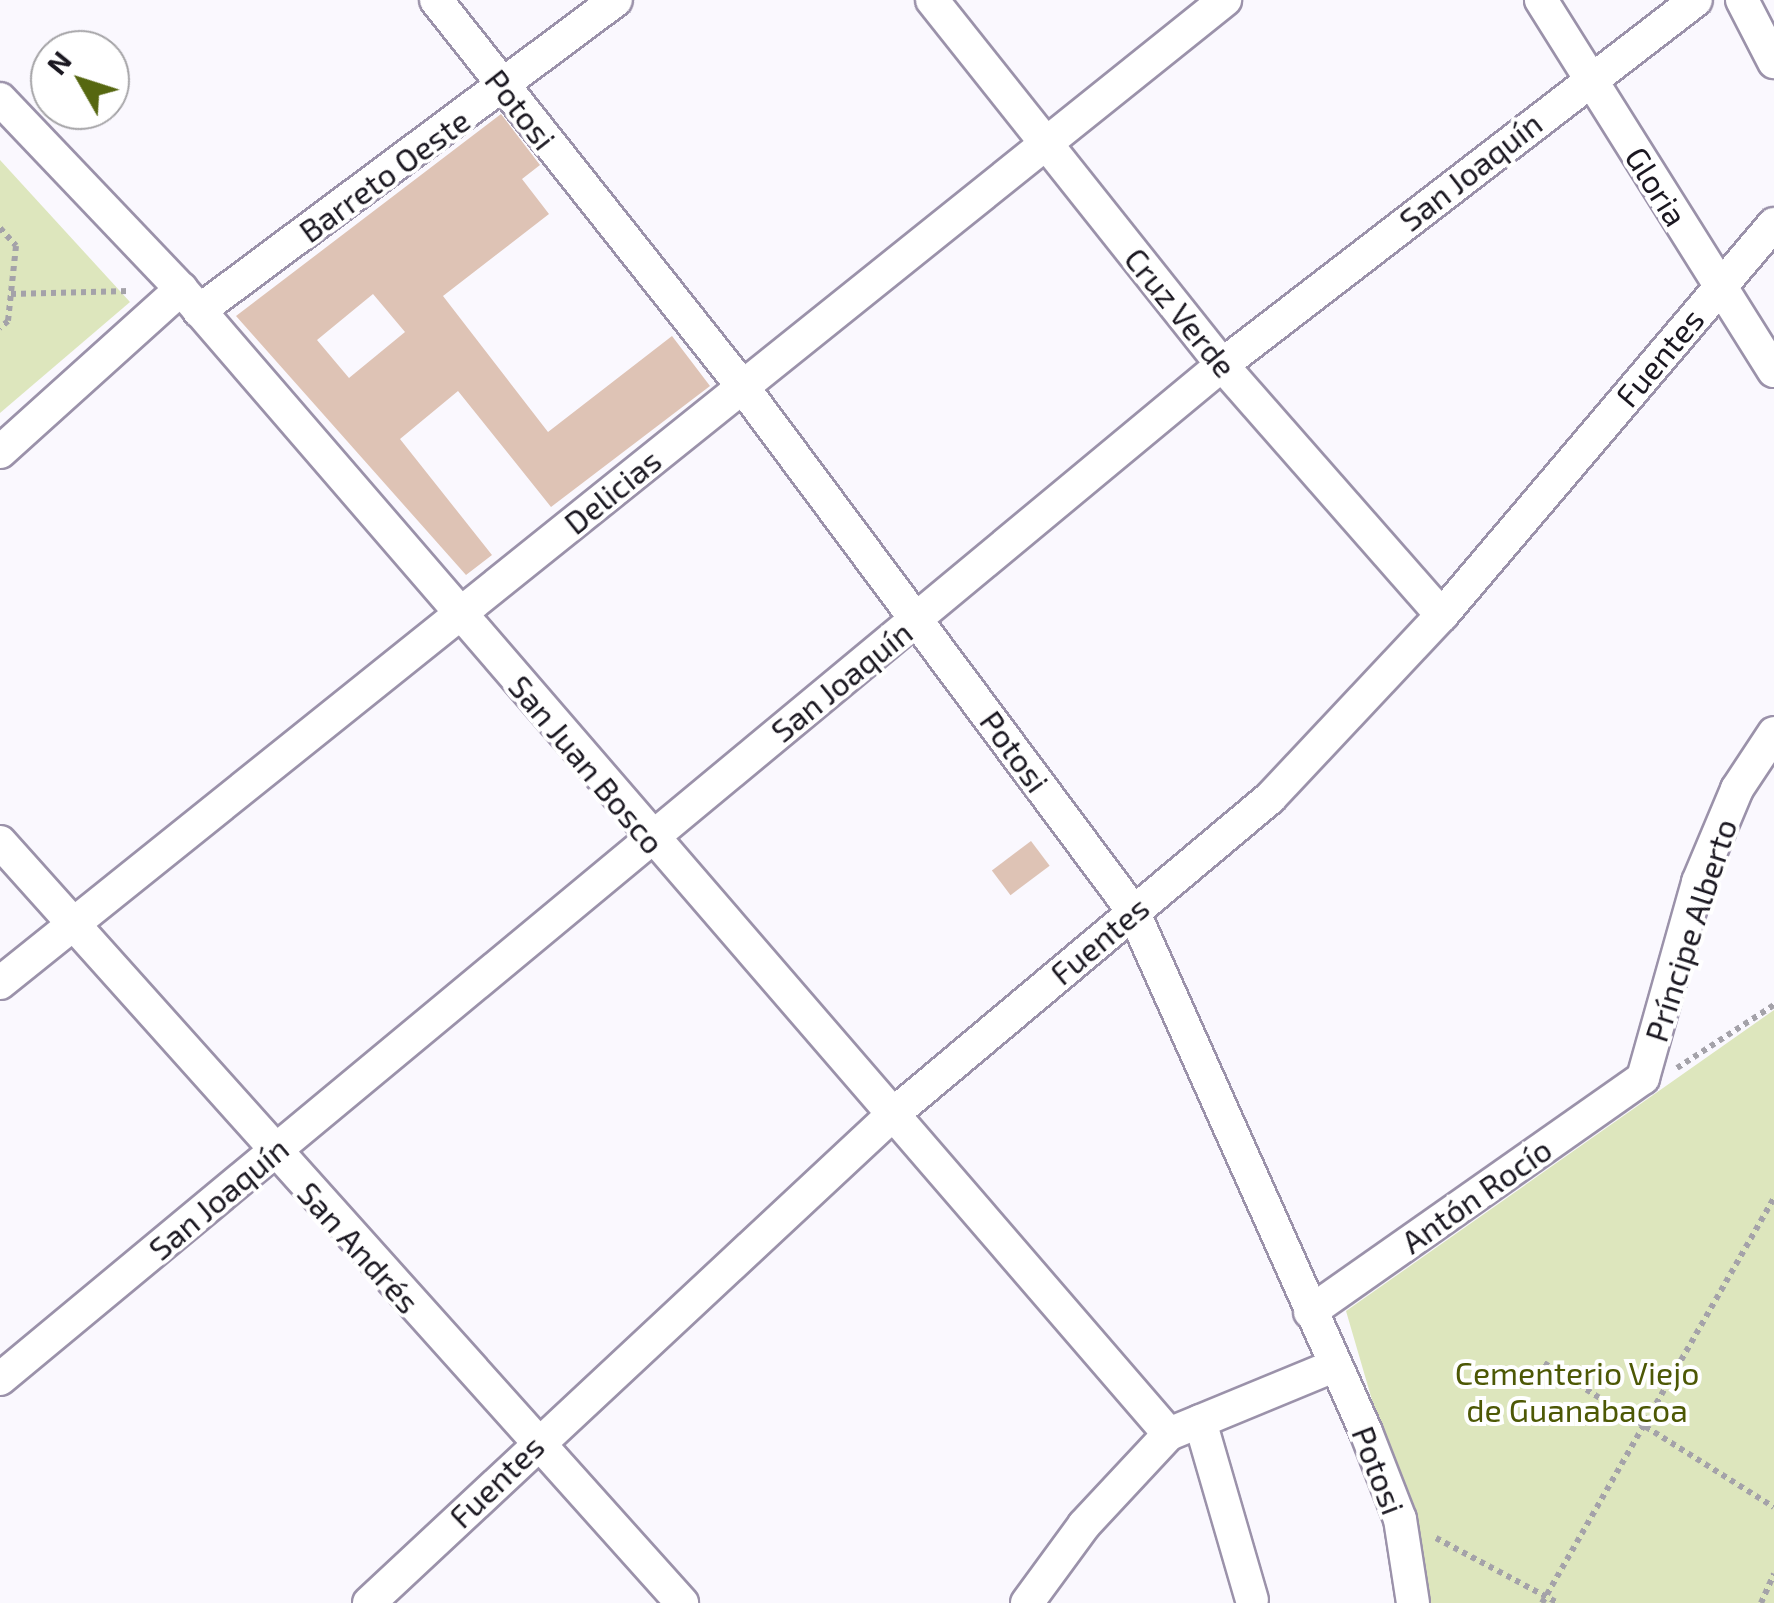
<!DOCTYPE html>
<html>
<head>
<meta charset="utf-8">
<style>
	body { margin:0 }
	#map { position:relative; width:1774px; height:1603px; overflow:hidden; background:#faf8fe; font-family:"Exo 2",sans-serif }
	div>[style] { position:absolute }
	.green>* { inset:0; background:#dde6bd }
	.building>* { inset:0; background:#dec3b5; transform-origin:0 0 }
	.path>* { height:6px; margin-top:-3px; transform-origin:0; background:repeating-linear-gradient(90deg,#a4a2a9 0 5px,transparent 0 10px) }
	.roads { filter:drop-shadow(2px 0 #9b92aa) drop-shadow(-2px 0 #9b92aa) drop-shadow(0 2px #9b92aa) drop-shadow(0 -2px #9b92aa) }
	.minor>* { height:32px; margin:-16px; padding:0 16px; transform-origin:16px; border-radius:16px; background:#fff }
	span { translate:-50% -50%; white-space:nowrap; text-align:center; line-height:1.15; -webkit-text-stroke:8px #fff; paint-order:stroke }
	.street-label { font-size:32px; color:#1b1821 }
	.park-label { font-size:32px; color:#4d5805 }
	.north { position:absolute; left:30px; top:30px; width:100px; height:100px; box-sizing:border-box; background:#fff; border:2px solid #a4a3a6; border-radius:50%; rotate:309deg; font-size:28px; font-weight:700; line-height:40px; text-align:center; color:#1b1821 }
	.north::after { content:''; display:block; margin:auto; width:35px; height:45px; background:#566710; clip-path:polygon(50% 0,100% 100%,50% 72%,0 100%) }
</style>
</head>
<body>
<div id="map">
	<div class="green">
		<div style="clip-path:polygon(0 160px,130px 302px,0 413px)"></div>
		<div style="clip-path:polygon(1774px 1010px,1774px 1603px,1421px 1603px,1407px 1520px,1346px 1311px)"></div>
	</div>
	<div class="building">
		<div style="clip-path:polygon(evenodd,501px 114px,540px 165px,522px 179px,549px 214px,443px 296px,548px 432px,672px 336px,710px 386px,551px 507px,458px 391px,400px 439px,492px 555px,466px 575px,236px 316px,501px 114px,373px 294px,405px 332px,349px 378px,317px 340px,373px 294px)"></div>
		<div style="left:1031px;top:841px;width:31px;height:49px;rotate:53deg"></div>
	</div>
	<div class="path">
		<div style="left:0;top:228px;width:24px;rotate:48deg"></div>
		<div style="left:16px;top:246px;width:75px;rotate:96.1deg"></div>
		<div style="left:8px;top:321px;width:11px;rotate:139deg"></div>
		<div style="left:11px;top:294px;width:118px;rotate:-1.5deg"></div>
		<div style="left:1677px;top:1068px;width:116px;rotate:-33deg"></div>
		<div style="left:1544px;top:1363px;width:271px;rotate:32.1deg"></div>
		<div style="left:1436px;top:1538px;width:138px;rotate:28deg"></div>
		<div style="left:1542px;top:1603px;width:467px;rotate:-60.2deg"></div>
		<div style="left:1761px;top:1603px;width:32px;rotate:-66deg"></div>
	</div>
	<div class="roads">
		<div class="minor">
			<div style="left:436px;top:0;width:493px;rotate:51.6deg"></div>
			<div style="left:742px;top:386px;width:655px;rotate:53.32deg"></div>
			<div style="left:1133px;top:911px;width:571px;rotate:65.91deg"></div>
			<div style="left:1366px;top:1432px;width:93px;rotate:68.7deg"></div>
			<div style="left:1400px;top:1519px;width:85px;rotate:81.2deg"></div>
			<div style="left:932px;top:0;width:466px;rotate:51.5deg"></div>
			<div style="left:1222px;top:365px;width:333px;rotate:48.7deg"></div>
			<div style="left:1541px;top:0;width:438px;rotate:57.9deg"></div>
			<div style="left:1742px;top:0;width:70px;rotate:62.7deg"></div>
			<div style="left:0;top:99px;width:262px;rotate:46.4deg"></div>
			<div style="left:181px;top:289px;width:1512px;rotate:49.21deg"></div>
			<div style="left:199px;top:311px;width:520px;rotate:-36.72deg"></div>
			<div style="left:0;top:452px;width:244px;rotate:-42deg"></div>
			<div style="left:0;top:842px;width:1022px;rotate:48.13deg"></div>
			<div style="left:0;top:983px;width:1571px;rotate:-38.75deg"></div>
			<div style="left:1310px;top:1312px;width:407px;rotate:-35.1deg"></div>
			<div style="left:1643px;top:1078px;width:204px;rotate:-74.3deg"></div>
			<div style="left:1698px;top:882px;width:101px;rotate:-67.2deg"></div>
			<div style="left:1737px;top:789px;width:67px;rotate:-56.5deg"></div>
			<div style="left:0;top:1379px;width:1588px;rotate:-39.69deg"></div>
			<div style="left:1222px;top:365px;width:598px;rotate:-37.6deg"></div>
			<div style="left:1200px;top:1421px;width:186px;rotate:73.8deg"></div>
			<div style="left:369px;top:1603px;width:714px;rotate:-43.01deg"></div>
			<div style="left:891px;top:1116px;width:495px;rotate:-40deg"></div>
			<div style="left:1270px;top:798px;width:251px;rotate:-46.8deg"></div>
			<div style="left:1442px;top:615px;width:513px;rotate:-49.67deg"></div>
			<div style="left:1027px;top:1603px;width:97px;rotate:-53.8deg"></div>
			<div style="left:1084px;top:1525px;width:125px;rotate:-47deg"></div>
			<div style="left:1169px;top:1434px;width:178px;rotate:-22.4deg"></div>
		</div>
	</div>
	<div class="street-label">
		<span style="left:521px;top:109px;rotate:52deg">Potosi</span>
		<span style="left:1470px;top:171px;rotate:-38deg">San Joaquín</span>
		<span style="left:384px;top:175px;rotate:-36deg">Barreto Oeste</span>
		<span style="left:1657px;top:186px;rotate:58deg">Gloria</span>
		<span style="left:1181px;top:312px;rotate:51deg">Cruz Verde</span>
		<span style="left:1659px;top:357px;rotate:-50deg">Fuentes</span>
		<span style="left:612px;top:491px;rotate:-39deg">Delicias</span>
		<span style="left:841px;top:681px;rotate:-39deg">San Joaquín</span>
		<span style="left:1015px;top:751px;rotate:54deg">Potosi</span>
		<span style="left:587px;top:764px;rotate:50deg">San Juan Bosco</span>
		<span style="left:1690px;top:930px;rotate:-72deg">Príncipe Alberto</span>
		<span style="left:1099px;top:940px;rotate:-40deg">Fuentes</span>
		<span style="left:1476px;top:1195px;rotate:-35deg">Antón Rocío</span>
		<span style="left:218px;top:1198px;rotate:-40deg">San Joaquín</span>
		<span style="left:359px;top:1247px;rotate:48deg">San Andrés</span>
		<span style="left:1379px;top:1470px;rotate:69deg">Potosi</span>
		<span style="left:496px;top:1481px;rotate:-44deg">Fuentes</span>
	</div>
	<div class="park-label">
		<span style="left:1577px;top:1391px">Cementerio Viejo<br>de Guanabacoa</span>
	</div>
	<div class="north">N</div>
</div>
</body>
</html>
